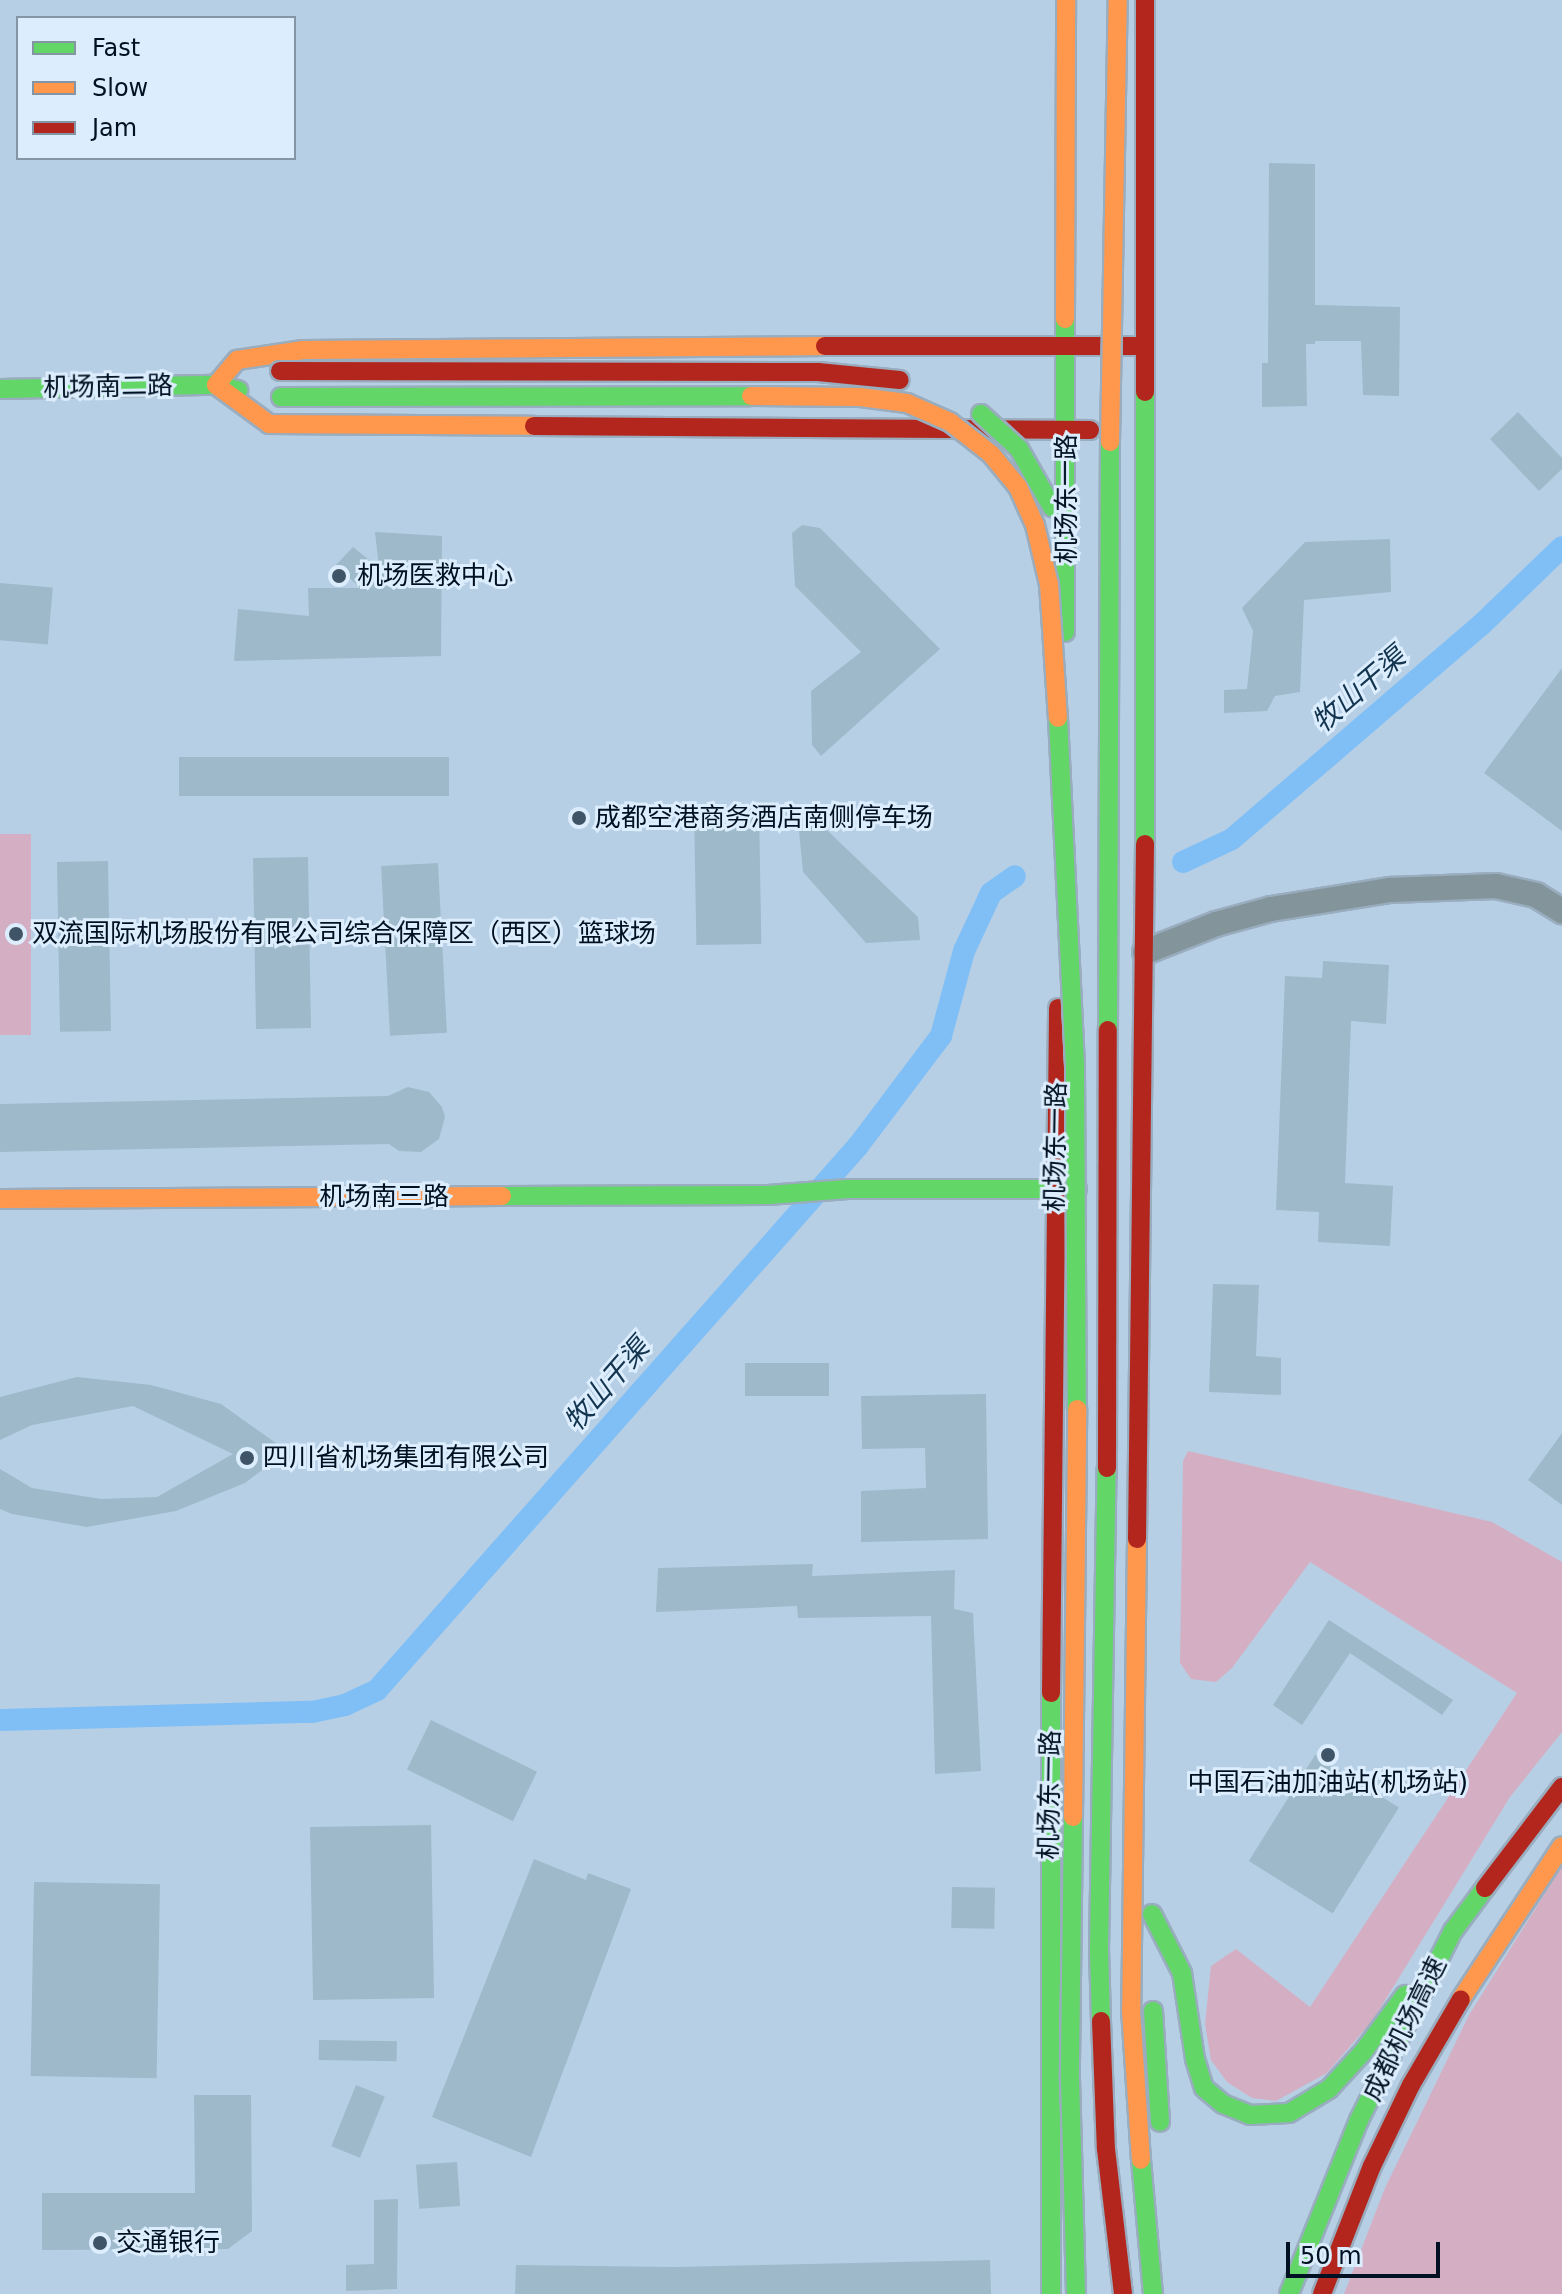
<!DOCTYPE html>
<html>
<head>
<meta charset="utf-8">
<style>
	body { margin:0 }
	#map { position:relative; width:1562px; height:2294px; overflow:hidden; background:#b7cfe5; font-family:"DejaVu Sans","Noto Sans SC",sans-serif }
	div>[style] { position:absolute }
	.green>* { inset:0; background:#d4afc3; transform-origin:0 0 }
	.canal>* { height:22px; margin:-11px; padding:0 11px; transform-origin:11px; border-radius:11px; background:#7fbff6 }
	.building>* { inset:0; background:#9eb9ca; transform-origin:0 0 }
	.roads { filter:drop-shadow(2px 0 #99adbf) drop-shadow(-2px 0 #99adbf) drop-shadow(0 2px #99adbf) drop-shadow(0 -2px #99adbf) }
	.street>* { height:24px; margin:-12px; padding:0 12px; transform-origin:12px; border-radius:12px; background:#83949b }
	.fast>* { height:18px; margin:-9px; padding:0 9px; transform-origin:9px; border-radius:9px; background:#63d668 }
	.slow>* { height:18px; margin:-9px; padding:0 9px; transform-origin:9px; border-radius:9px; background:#ff974d }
	.jam>* { height:18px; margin:-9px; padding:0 9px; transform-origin:9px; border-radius:9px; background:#b3261e }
	.bridges { filter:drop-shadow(2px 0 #99adbf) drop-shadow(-2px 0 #99adbf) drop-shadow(0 2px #99adbf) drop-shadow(0 -2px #99adbf) }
	.fast-bridge>* { height:18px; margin:-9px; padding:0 9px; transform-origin:9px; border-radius:9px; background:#63d668 }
	.slow-bridge>* { height:18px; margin:-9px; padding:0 9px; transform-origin:9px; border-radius:9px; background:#ff974d }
	.jam-bridge>* { height:18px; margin:-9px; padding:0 9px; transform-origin:9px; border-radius:9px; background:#b3261e }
	.dots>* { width:22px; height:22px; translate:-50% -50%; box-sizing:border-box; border:4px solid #dcedfd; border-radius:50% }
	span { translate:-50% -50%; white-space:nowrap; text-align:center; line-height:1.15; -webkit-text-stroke:6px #dcedfd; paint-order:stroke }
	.street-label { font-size:26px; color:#001123 }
	.poi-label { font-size:26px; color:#001123 }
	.left { translate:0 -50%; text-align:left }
	.water-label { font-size:28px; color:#12344f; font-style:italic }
	.legend { position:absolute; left:16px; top:16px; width:280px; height:144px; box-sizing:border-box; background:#dcedfd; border:2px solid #8495a6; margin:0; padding:10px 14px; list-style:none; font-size:24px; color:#001123 }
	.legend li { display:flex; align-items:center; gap:16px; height:40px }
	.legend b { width:40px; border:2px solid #8495a6 }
	.scale { position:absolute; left:1286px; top:2242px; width:154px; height:36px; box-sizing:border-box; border:4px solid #001123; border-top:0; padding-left:10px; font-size:24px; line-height:28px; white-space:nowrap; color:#001123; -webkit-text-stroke:6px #dcedfd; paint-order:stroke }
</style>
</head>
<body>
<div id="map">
	<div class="green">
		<div style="left:0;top:834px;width:31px;height:201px"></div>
		<div style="clip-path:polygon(1188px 1451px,1492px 1522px,1562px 1562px,1562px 1732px,1510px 1797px,1373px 2020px,1327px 2073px,1276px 2101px,1252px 2098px,1227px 2082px,1211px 2060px,1205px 2024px,1211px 1966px,1236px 1949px,1310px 2007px,1517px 1693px,1310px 1562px,1232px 1668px,1216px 1682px,1191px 1679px,1180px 1663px,1183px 1461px)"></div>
		<div style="clip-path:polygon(1562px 1866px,1562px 2294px,1344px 2294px,1385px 2188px,1469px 2015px)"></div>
	</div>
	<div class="canal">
		<div style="left:1183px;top:862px;width:54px;rotate:-25.1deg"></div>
		<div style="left:1232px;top:839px;width:328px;rotate:-40.7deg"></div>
		<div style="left:1481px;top:625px;width:112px;rotate:-43.9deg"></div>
		<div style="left:0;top:1720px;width:312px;rotate:-1.5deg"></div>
		<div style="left:312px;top:1712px;width:34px;rotate:-12deg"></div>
		<div style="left:345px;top:1705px;width:35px;rotate:-25deg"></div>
		<div style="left:377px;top:1690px;width:726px;rotate:-48.52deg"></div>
		<div style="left:858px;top:1146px;width:138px;rotate:-53deg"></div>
		<div style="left:941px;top:1036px;width:88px;rotate:-74.9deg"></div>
		<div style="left:964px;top:951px;width:64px;rotate:-65deg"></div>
		<div style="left:991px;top:893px;width:29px;rotate:-35deg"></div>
	</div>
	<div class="building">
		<div style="clip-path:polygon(1269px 163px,1315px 164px,1315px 305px,1400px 307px,1399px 396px,1363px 395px,1361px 341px,1315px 341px,1315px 344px,1306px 344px,1307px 406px,1262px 407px,1262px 363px,1268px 363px)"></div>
		<div style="clip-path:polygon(1518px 412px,1562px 458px,1562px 469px,1539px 491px,1490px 439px)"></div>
		<div style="clip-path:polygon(802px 525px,820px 528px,940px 649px,821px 756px,812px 745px,811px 691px,861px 652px,795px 586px,792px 533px)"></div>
		<div style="clip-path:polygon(375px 532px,442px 536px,441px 656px,234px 661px,238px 609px,309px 616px,308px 588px,360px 588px,336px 565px,353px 547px,379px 568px)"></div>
		<div style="clip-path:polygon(1390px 539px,1391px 592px,1304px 600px,1300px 692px,1275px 696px,1267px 711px,1224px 713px,1224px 690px,1247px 689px,1253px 631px,1242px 608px,1305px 542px)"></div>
		<div style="left:0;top:583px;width:53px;height:57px;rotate:5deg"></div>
		<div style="clip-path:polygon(1562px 668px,1562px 831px,1484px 773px)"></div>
		<div style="left:179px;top:757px;width:270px;height:39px"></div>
		<div style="left:759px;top:808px;width:136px;height:65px;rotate:89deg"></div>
		<div style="clip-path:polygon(809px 813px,918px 917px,920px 940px,866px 943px,803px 872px,798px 820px)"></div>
		<div style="left:308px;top:857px;width:171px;height:55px;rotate:89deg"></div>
		<div style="left:108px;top:861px;width:170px;height:51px;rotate:89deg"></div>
		<div style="left:438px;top:863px;width:170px;height:57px;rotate:87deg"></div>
		<div style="clip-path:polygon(1323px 961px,1389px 965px,1386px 1024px,1351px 1021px,1345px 1183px,1393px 1186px,1390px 1246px,1318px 1242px,1319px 1212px,1276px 1210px,1285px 976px,1322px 978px)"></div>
		<div style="clip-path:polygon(408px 1087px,429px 1092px,442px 1107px,445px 1117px,439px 1139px,421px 1152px,399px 1151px,389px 1144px,0 1152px,0 1104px,388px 1096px)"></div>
		<div style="clip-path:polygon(1213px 1284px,1259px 1285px,1256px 1356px,1281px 1358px,1281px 1395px,1209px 1392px)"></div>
		<div style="left:745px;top:1363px;width:84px;height:33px"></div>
		<div style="clip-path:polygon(77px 1377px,151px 1385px,221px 1404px,287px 1451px,245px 1483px,176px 1511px,87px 1527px,12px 1514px,0 1509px,0 1469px,32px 1488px,101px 1499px,157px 1497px,233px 1454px,133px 1406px,32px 1425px,0 1440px,0 1397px)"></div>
		<div style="clip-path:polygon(986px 1394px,988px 1539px,861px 1542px,861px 1491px,926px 1488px,925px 1448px,862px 1449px,861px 1396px)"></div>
		<div style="clip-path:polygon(1562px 1433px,1562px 1505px,1528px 1480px)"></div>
		<div style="clip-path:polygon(813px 1564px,812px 1576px,955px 1570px,954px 1609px,973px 1613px,981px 1771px,935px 1774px,931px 1616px,798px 1618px,797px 1606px,656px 1612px,658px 1568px)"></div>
		<div style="clip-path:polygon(1329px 1620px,1453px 1700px,1442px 1715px,1350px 1653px,1302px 1725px,1273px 1705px)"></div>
		<div style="left:431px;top:1720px;width:118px;height:55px;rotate:26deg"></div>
		<div style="left:1315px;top:1755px;width:99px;height:125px;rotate:32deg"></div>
		<div style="left:431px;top:1825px;width:173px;height:121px;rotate:89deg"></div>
		<div style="clip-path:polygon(534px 1859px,586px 1880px,588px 1873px,631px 1889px,531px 2157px,432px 2117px)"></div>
		<div style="left:34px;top:1882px;width:126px;height:194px;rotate:1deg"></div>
		<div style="left:952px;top:1887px;width:43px;height:41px;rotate:1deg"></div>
		<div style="left:319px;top:2040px;width:78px;height:20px;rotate:1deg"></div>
		<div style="left:356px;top:2085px;width:31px;height:66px;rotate:22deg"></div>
		<div style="clip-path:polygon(194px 2095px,251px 2095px,252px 2231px,228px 2249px,42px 2250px,42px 2193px,195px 2193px)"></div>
		<div style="left:457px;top:2162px;width:44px;height:41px;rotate:86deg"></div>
		<div style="clip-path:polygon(398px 2199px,397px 2289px,346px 2291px,346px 2265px,374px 2264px,374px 2200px)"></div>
		<div style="clip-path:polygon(990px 2260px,991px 2294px,515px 2294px,516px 2265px,674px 2267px)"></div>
	</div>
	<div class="roads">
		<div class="street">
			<div style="left:1145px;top:952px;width:76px;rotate:-21.5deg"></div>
			<div style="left:1216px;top:924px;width:57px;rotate:-15.3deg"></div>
			<div style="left:1271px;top:909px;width:121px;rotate:-9.1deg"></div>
			<div style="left:1390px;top:890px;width:106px;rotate:-2.2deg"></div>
			<div style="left:1496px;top:886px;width:41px;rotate:12.7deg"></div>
			<div style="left:1536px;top:895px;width:31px;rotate:32deg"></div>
		</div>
		<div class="fast">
			<div style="left:0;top:389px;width:216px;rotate:-1.1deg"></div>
			<div style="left:216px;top:385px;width:23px;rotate:13deg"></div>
			<div style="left:1145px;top:392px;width:452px;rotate:90deg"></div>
			<div style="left:1065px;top:632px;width:313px;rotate:-90deg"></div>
			<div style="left:502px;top:1196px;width:266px;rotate:-0.2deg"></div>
			<div style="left:768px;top:1195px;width:80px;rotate:-4.3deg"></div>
			<div style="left:848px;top:1189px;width:229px"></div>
			<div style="left:1051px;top:1693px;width:601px;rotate:90deg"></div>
			<div style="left:1152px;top:1914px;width:66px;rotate:63deg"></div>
			<div style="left:1182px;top:1973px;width:87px;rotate:81.4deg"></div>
			<div style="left:1195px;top:2059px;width:30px;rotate:73deg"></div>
			<div style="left:1204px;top:2088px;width:25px;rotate:40deg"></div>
			<div style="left:1223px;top:2104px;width:29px;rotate:22deg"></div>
			<div style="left:1250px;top:2115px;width:39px;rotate:-3deg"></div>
			<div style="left:1289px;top:2113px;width:47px;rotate:-31deg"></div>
			<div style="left:1329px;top:2089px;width:50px;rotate:-47.4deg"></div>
			<div style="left:1363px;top:2052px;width:71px;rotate:-53.6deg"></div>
			<div style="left:1153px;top:2011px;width:111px;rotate:86.4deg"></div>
			<div style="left:1141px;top:2160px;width:135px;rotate:84.9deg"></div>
			<div style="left:1289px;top:2294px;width:188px;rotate:-68.1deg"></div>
			<div style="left:1359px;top:2120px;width:211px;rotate:-63.6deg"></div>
			<div style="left:1453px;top:1931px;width:54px;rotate:-53.3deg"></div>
		</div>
		<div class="slow">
			<div style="left:1065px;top:319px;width:319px;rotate:-89.8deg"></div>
			<div style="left:216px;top:385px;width:66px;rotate:36.3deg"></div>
			<div style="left:269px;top:424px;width:265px;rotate:0.4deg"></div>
			<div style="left:216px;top:385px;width:33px;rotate:-50deg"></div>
			<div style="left:237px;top:360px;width:67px;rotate:-8.6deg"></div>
			<div style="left:303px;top:350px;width:522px;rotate:-0.44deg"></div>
			<div style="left:0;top:1199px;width:502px;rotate:-0.34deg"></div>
			<div style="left:1137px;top:1539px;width:471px;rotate:90.7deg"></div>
			<div style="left:1131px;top:2010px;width:150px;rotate:86.2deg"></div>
			<div style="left:1461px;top:1999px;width:183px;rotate:-56.6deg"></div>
		</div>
		<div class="jam">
			<div style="left:1145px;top:0;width:392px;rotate:90deg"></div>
			<div style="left:825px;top:346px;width:317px"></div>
			<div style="left:534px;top:426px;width:556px;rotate:0.41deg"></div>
			<div style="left:1137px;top:1539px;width:695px;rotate:-89.34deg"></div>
			<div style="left:1051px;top:1693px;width:685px;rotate:-89.41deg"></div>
			<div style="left:1485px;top:1888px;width:127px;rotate:-52.7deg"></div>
			<div style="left:1322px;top:2294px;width:137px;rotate:-68.7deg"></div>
			<div style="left:1372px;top:2166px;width:90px;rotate:-64.3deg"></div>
			<div style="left:1411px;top:2085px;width:99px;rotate:-59.8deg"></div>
		</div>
	</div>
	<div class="bridges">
		<div class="fast-bridge">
			<div style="left:281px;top:397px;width:470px;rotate:-0.1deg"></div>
			<div style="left:981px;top:414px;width:52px;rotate:42.6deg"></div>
			<div style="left:1019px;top:449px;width:67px;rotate:60.4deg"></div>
			<div style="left:1058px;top:718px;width:351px;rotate:87.2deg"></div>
			<div style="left:1075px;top:1069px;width:340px;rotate:89.7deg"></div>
			<div style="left:1108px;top:1030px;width:588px;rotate:-89.81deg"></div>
			<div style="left:1073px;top:1817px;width:262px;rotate:90.7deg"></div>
			<div style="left:1070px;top:2079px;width:215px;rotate:88.4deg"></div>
			<div style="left:1101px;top:2021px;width:70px;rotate:-91.6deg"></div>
			<div style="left:1099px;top:1951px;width:483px;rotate:-89.1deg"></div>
		</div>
		<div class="slow-bridge">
			<div style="left:751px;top:396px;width:109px;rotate:0.5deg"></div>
			<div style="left:860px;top:397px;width:47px;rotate:7.3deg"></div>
			<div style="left:907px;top:403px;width:47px;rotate:23.8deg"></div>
			<div style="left:950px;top:422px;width:52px;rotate:38deg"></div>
			<div style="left:991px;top:454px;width:43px;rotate:50.7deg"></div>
			<div style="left:1018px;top:487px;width:42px;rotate:65.9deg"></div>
			<div style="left:1035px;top:525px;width:61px;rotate:76.7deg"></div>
			<div style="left:1049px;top:584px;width:134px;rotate:86.2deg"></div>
			<div style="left:1110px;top:442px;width:442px;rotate:-89deg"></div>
			<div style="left:1073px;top:1817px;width:408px;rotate:-89.4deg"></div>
		</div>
		<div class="jam-bridge">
			<div style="left:280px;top:371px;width:538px;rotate:0.11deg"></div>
			<div style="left:818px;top:372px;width:82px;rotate:5.6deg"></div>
			<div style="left:1107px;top:1468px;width:438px;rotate:-89.9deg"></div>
			<div style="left:1101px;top:2021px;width:128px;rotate:87.8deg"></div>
			<div style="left:1106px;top:2149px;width:146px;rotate:83.3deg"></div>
		</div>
	</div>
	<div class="dots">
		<div style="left:339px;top:576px;background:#405467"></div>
		<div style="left:579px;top:818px;background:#405467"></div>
		<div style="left:16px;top:934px;background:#405467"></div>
		<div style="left:247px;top:1458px;background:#405467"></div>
		<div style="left:1328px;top:1755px;background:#405467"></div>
		<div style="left:100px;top:2243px;background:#405467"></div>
	</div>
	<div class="street-label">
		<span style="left:108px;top:387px;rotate:-1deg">机场南二路</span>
		<span style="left:1067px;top:499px;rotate:-90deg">机场东一路</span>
		<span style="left:1056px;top:1147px;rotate:-89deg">机场东一路</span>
		<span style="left:384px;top:1197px">机场南三路</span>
		<span style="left:1050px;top:1795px;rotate:-89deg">机场东一路</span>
		<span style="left:1405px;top:2029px;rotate:-64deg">成都机场高速</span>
	</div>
	<div class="poi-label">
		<span class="left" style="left:357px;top:576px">机场医救中心</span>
		<span class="left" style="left:595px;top:818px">成都空港商务酒店南侧停车场</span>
		<span class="left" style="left:32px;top:934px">双流国际机场股份有限公司综合保障区（西区）篮球场</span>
		<span class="left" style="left:263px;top:1458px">四川省机场集团有限公司</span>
		<span style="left:1328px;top:1783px">中国石油加油站(机场站)</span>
		<span class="left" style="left:116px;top:2243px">交通银行</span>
	</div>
	<div class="water-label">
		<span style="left:1359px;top:690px;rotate:-41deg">牧山干渠</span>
		<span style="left:607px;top:1385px;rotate:-49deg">牧山干渠</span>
	</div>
	<ul class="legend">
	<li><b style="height:10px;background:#63d668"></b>Fast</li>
	<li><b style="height:10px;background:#ff974d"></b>Slow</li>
	<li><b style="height:10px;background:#b3261e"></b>Jam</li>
	</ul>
	<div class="scale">50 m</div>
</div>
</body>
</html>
